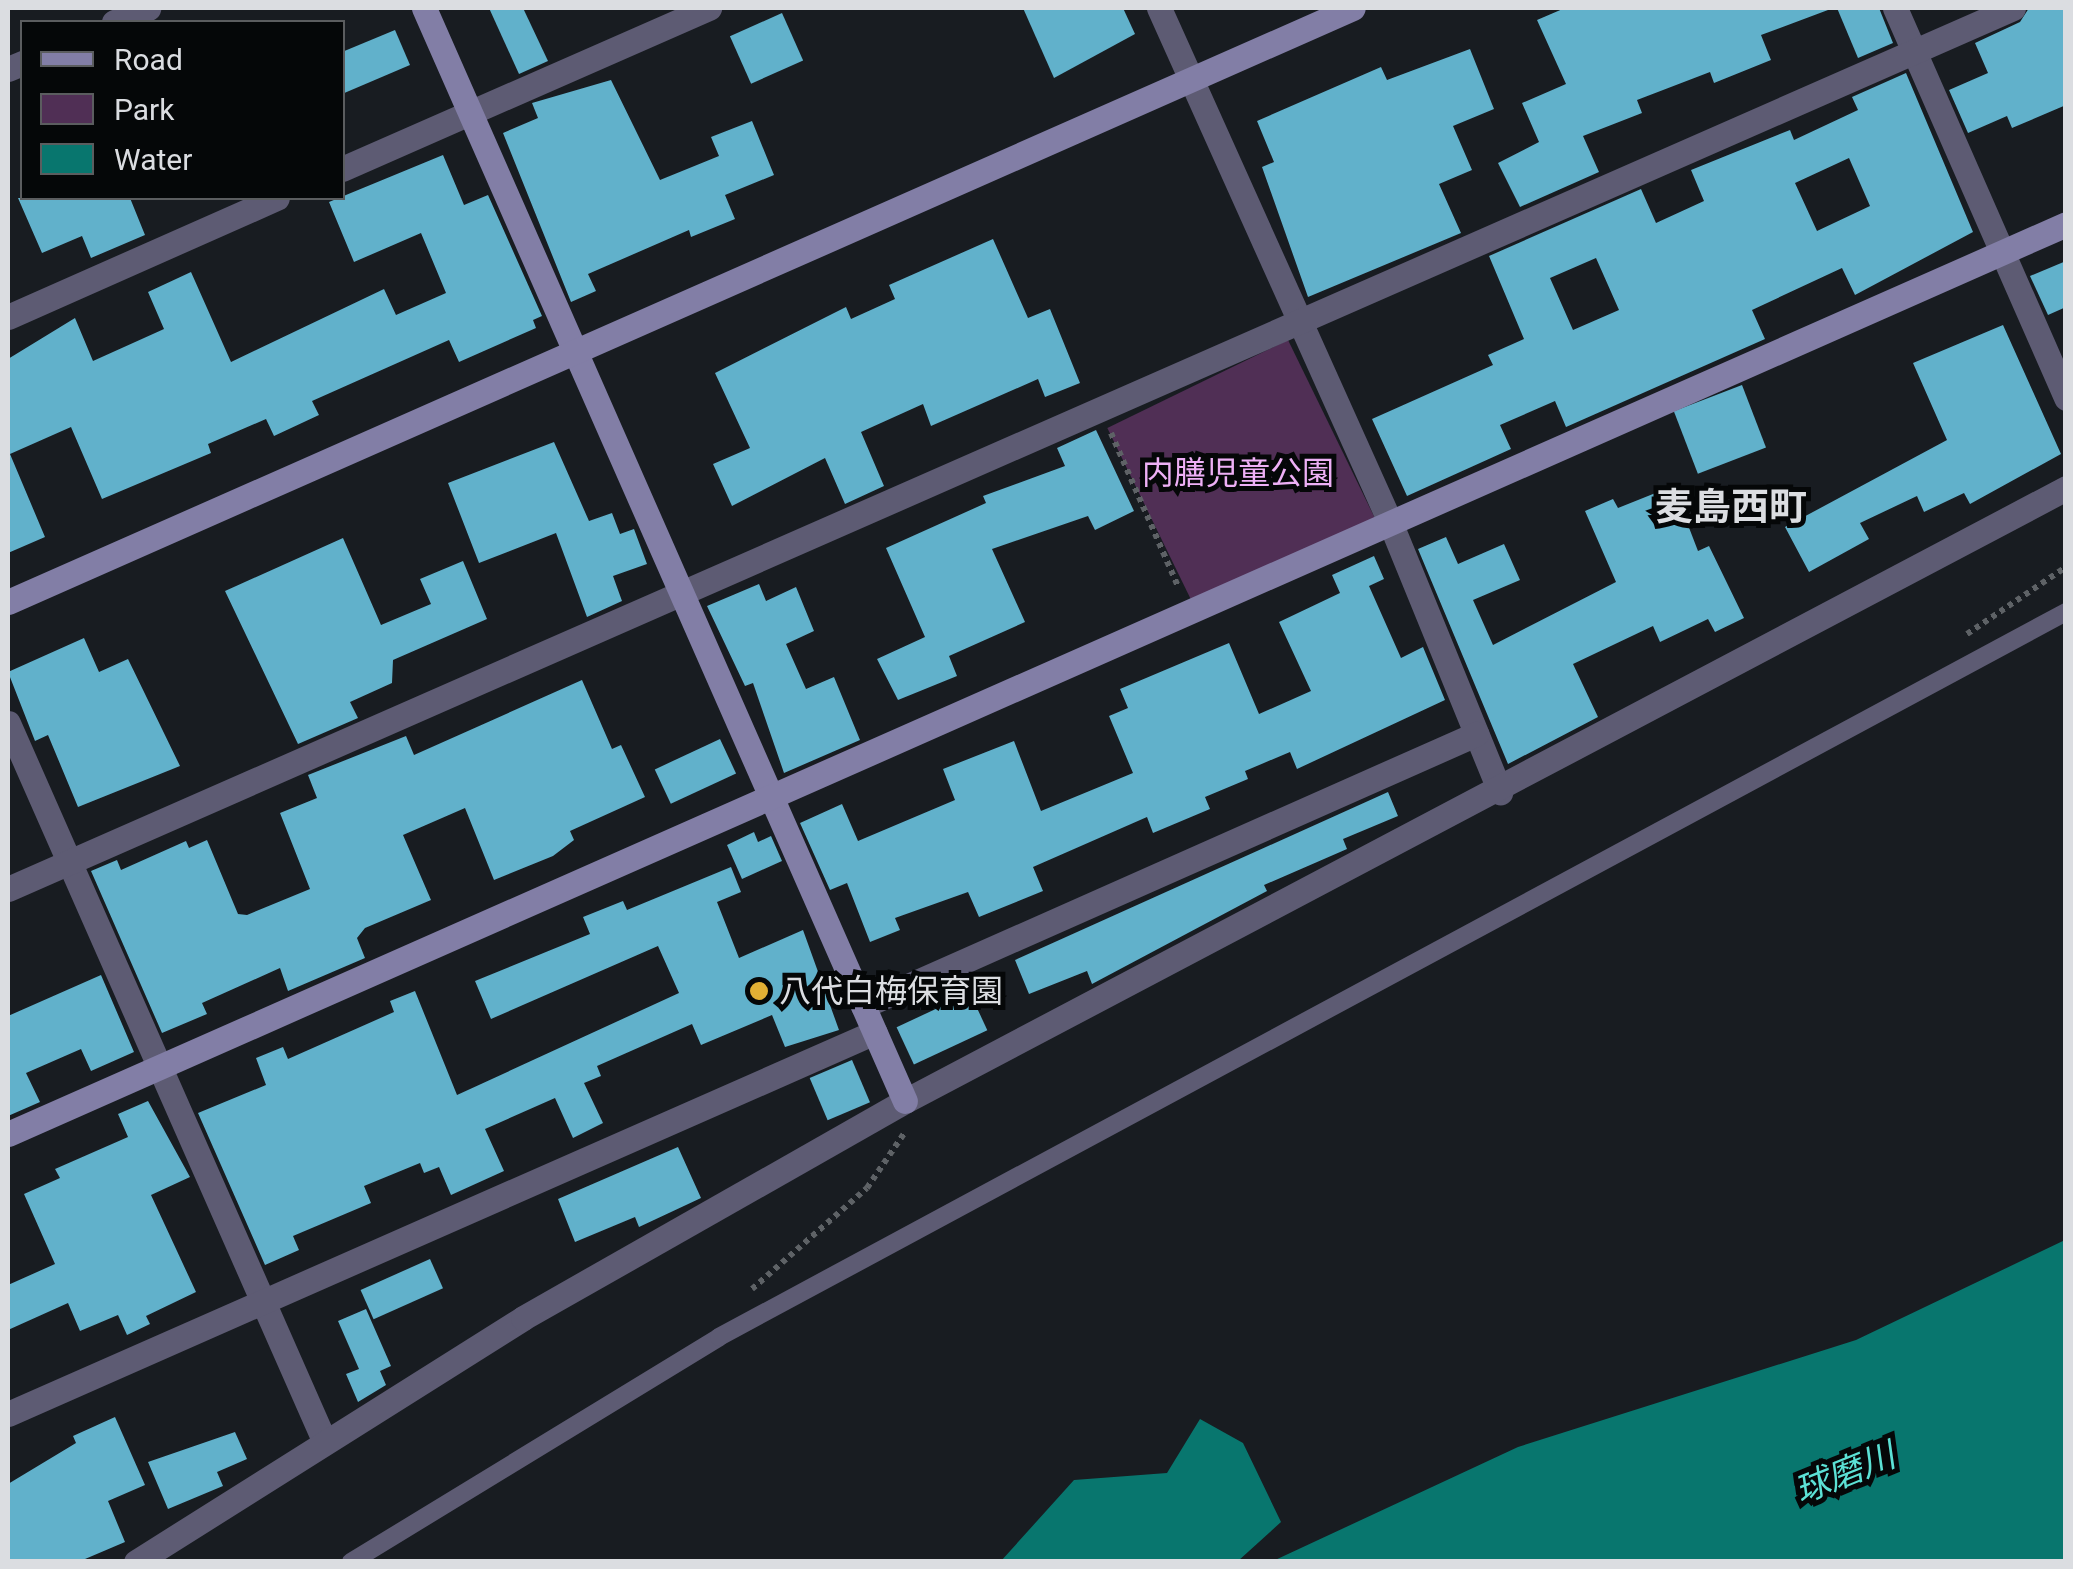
<!DOCTYPE html>
<html>
<head>
<meta charset="utf-8">
<style>
	body { margin:0 }
	#map { position:relative; width:2073px; height:1569px; overflow:hidden; background:#181c21; font-family:Roboto,"Noto Sans JP",sans-serif }
	div>[style] { position:absolute }
	.green>* { inset:0; background:#502f55; transform-origin:0 0 }
	.water>* { inset:0; background:#08766e }
	.building>* { inset:0; background:#61b1cb; transform-origin:0 0 }
	.path>* { height:6px; margin-top:-3px; transform-origin:0; background:repeating-linear-gradient(90deg,#5e6266 0 5px,transparent 0 10px) }
	.lane>* { height:18px; margin:-9px; padding:0 9px; transform-origin:9px; border-radius:9px; background:#5d5b73 }
	.street>* { height:25px; margin:-12.5px; padding:0 12.5px; transform-origin:12.5px; border-radius:12.5px; background:#5d5b73 }
	.secondary>* { height:25px; margin:-12.5px; padding:0 12.5px; transform-origin:12.5px; border-radius:12.5px; background:#827ea6 }
	.dots>* { width:28px; height:28px; translate:-50% -50%; box-sizing:border-box; border:5px solid #050708; border-radius:50% }
	span { translate:-50% -50%; white-space:nowrap; text-align:center; line-height:1.15; -webkit-text-stroke:10px #050708; paint-order:stroke }
	.park-label { font-size:32px; color:#eeb0f6 }
	.poi-label { font-size:32px; color:#dbdde1 }
	.left { translate:0 -50%; text-align:left }
	.water-label { font-size:35px; color:#5ce1d5; font-style:italic }
	.quarter-label { font-size:38px; color:#dbdde1; font-weight:700 }
	.frame { position:absolute; inset:0; border:10px solid #dbdde1; pointer-events:none }
	.legend { position:absolute; left:20px; top:20px; width:325px; height:180px; box-sizing:border-box; background:#050708; border:2px solid #5b5d5f; margin:0; padding:12px 18px; list-style:none; font-size:30px; color:#dbdde1 }
	.legend li { display:flex; align-items:center; gap:20px; height:50px }
	.legend b { width:50px; border:2px solid #5b5d5f }
</style>
</head>
<body>
<div id="map">
	<div class="green">
		<div style="left:1288px;top:340px;width:199px;height:201px;rotate:64deg"></div>
	</div>
	<div class="water">
		<div style="clip-path:polygon(2065px 1240px,2065px 1561px,1273px 1561px,1518px 1447px,1856px 1340px)"></div>
		<div style="clip-path:polygon(1200px 1419px,1243px 1443px,1281px 1522px,1238px 1561px,1001px 1561px,1074px 1480px,1167px 1473px)"></div>
	</div>
	<div class="building">
		<div style="clip-path:polygon(489px 8px,523px 8px,548px 61px,519px 74px)"></div>
		<div style="clip-path:polygon(1023px 8px,1123px 8px,1135px 34px,1054px 78px)"></div>
		<div style="clip-path:polygon(1565px 8px,1827px 8px,1828px 10px,1761px 35px,1771px 60px,1714px 83px,1710px 72px,1637px 100px,1642px 113px,1583px 136px,1599px 172px,1520px 207px,1498px 163px,1539px 142px,1522px 103px,1566px 84px,1537px 20px)"></div>
		<div style="clip-path:polygon(1837px 8px,1879px 8px,1893px 43px,1858px 58px)"></div>
		<div style="clip-path:polygon(2029px 8px,2066px 8px,2066px 105px,2012px 128px,2007px 116px,1968px 133px,1949px 90px,1988px 73px,1975px 43px,2020px 22px)"></div>
		<div style="left:782px;top:13px;width:52px;height:57px;rotate:66deg"></div>
		<div style="clip-path:polygon(395px 30px,410px 65px,342px 94px,342px 52px)"></div>
		<div style="clip-path:polygon(1470px 49px,1494px 109px,1453px 126px,1472px 170px,1439px 184px,1461px 233px,1308px 297px,1262px 167px,1274px 162px,1257px 121px,1381px 67px,1387px 80px)"></div>
		<div style="clip-path:polygon(evenodd,1906px 73px,1973px 232px,1855px 295px,1842px 268px,1752px 310px,1765px 339px,1566px 427px,1555px 401px,1500px 425px,1511px 449px,1407px 496px,1372px 419px,1493px 365px,1488px 355px,1524px 339px,1489px 256px,1641px 189px,1656px 223px,1704px 201px,1691px 170px,1790px 130px,1794px 140px,1858px 110px,1852px 97px,1906px 73px,1849px 158px,1870px 206px,1817px 231px,1795px 183px,1849px 158px,1906px 73px,1596px 258px,1619px 310px,1573px 330px,1550px 278px,1596px 258px)"></div>
		<div style="clip-path:polygon(611px 80px,660px 180px,719px 156px,711px 137px,752px 121px,774px 175px,725px 195px,735px 219px,691px 237px,689px 230px,588px 274px,596px 291px,571px 302px,503px 133px,538px 118px,532px 103px)"></div>
		<div style="clip-path:polygon(443px 155px,464px 205px,488px 195px,542px 316px,533px 320px,536px 328px,459px 362px,449px 340px,312px 401px,319px 415px,274px 436px,266px 419px,208px 444px,211px 453px,102px 499px,71px 427px,10px 454px,45px 537px,8px 553px,8px 359px,75px 318px,93px 361px,164px 329px,148px 292px,191px 272px,231px 362px,384px 289px,396px 315px,446px 293px,421px 233px,354px 262px,329px 202px)"></div>
		<div style="clip-path:polygon(18px 198px,130px 198px,145px 235px,91px 258px,82px 236px,42px 253px)"></div>
		<div style="clip-path:polygon(993px 239px,1028px 318px,1050px 309px,1080px 383px,1045px 397px,1038px 379px,931px 426px,923px 404px,861px 432px,884px 486px,845px 504px,825px 458px,732px 506px,713px 464px,750px 448px,715px 373px,846px 307px,851px 319px,895px 299px,889px 285px)"></div>
		<div style="clip-path:polygon(2066px 261px,2066px 307px,2048px 315px,2030px 276px)"></div>
		<div style="clip-path:polygon(2003px 325px,2061px 454px,1970px 504px,1964px 493px,1924px 512px,1917px 496px,1860px 523px,1869px 539px,1809px 572px,1785px 527px,1947px 440px,1913px 363px)"></div>
		<div style="left:1742px;top:385px;width:67px;height:73px;rotate:69deg"></div>
		<div style="clip-path:polygon(1096px 430px,1134px 511px,1095px 530px,1088px 516px,992px 549px,1025px 622px,949px 656px,957px 676px,898px 700px,877px 659px,925px 637px,886px 548px,986px 503px,983px 496px,1065px 466px,1057px 448px)"></div>
		<div style="clip-path:polygon(554px 442px,589px 521px,612px 513px,620px 534px,634px 529px,647px 564px,613px 576px,622px 601px,587px 617px,556px 533px,479px 563px,448px 483px)"></div>
		<div style="clip-path:polygon(1673px 486px,1698px 551px,1709px 546px,1744px 618px,1715px 632px,1708px 619px,1660px 642px,1653px 626px,1573px 664px,1598px 717px,1508px 764px,1418px 549px,1446px 537px,1458px 564px,1504px 544px,1520px 580px,1473px 600px,1493px 645px,1616px 582px,1585px 511px,1613px 499px,1618px 508px)"></div>
		<div style="clip-path:polygon(343px 538px,381px 625px,431px 604px,420px 579px,463px 561px,487px 619px,393px 660px,392px 683px,350px 702px,358px 718px,298px 744px,225px 591px)"></div>
		<div style="clip-path:polygon(1374px 556px,1384px 579px,1369px 586px,1401px 658px,1423px 647px,1445px 700px,1297px 769px,1290px 752px,1245px 771px,1248px 779px,1205px 797px,1210px 809px,1153px 833px,1147px 817px,1033px 867px,1043px 891px,979px 917px,968px 892px,895px 918px,900px 930px,870px 942px,847px 883px,830px 890px,800px 823px,842px 804px,858px 841px,955px 800px,943px 769px,1014px 741px,1041px 811px,1133px 773px,1109px 716px,1128px 708px,1120px 689px,1229px 643px,1259px 714px,1311px 691px,1279px 622px,1340px 593px,1332px 575px)"></div>
		<div style="clip-path:polygon(759px 584px,766px 601px,796px 587px,814px 631px,786px 644px,806px 689px,834px 677px,860px 740px,784px 773px,753px 683px,745px 686px,707px 606px)"></div>
		<div style="clip-path:polygon(84px 638px,99px 672px,128px 659px,180px 766px,78px 807px,48px 735px,35px 741px,8px 672px)"></div>
		<div style="clip-path:polygon(582px 680px,612px 749px,621px 745px,645px 797px,570px 831px,574px 840px,553px 856px,494px 880px,465px 808px,403px 835px,431px 900px,365px 928px,357px 938px,365px 958px,288px 991px,280px 968px,202px 1003px,207px 1014px,162px 1033px,91px 871px,117px 860px,121px 870px,186px 841px,189px 848px,207px 840px,238px 914px,247px 915px,310px 889px,280px 813px,317px 798px,308px 775px,406px 736px,414px 755px)"></div>
		<div style="left:720px;top:739px;width:38px;height:72px;rotate:65deg"></div>
		<div style="clip-path:polygon(1388px 792px,1398px 816px,1343px 839px,1347px 849px,1264px 885px,1267px 891px,1092px 984px,1087px 971px,1029px 994px,1015px 960px)"></div>
		<div style="clip-path:polygon(754px 832px,758px 842px,771px 836px,782px 861px,742px 879px,727px 845px)"></div>
		<div style="clip-path:polygon(731px 867px,741px 892px,717px 902px,739px 958px,803px 930px,839px 1030px,785px 1047px,772px 1015px,701px 1045px,692px 1024px,597px 1066px,601px 1076px,584px 1083px,603px 1123px,573px 1138px,555px 1098px,485px 1129px,504px 1171px,451px 1195px,439px 1167px,424px 1173px,420px 1163px,364px 1186px,371px 1203px,293px 1236px,299px 1250px,265px 1265px,198px 1113px,266px 1085px,256px 1058px,283px 1047px,288px 1059px,394px 1012px,390px 1001px,415px 991px,457px 1095px,679px 993px,658px 946px,491px 1019px,475px 981px,590px 934px,583px 917px,623px 901px,627px 910px)"></div>
		<div style="clip-path:polygon(101px 975px,134px 1052px,91px 1071px,81px 1049px,26px 1073px,40px 1102px,8px 1116px,8px 1016px)"></div>
		<div style="left:970px;top:993px;width:41px;height:81px;rotate:65deg"></div>
		<div style="left:852px;top:1060px;width:46px;height:46px;rotate:67deg"></div>
		<div style="clip-path:polygon(148px 1101px,190px 1177px,151px 1195px,196px 1292px,146px 1316px,150px 1324px,127px 1335px,118px 1315px,80px 1331px,68px 1303px,8px 1330px,8px 1285px,55px 1264px,24px 1194px,60px 1178px,55px 1169px,128px 1137px,118px 1114px)"></div>
		<div style="clip-path:polygon(678px 1147px,701px 1198px,639px 1227px,635px 1217px,575px 1242px,558px 1199px)"></div>
		<div style="left:430px;top:1259px;width:32px;height:76px;rotate:66deg"></div>
		<div style="clip-path:polygon(366px 1309px,391px 1366px,380px 1371px,386px 1385px,358px 1402px,346px 1374px,359px 1369px,338px 1321px)"></div>
		<div style="clip-path:polygon(115px 1417px,145px 1485px,108px 1501px,125px 1542px,78px 1562px,8px 1562px,8px 1484px,76px 1443px,73px 1436px)"></div>
		<div style="clip-path:polygon(235px 1432px,247px 1459px,217px 1472px,223px 1486px,168px 1509px,148px 1462px)"></div>
	</div>
	<div class="path">
		<div style="left:1111px;top:433px;width:167px;rotate:66.4deg"></div>
		<div style="left:1967px;top:634px;width:120px;rotate:-34.1deg"></div>
		<div style="left:752px;top:1289px;width:153px;rotate:-41.3deg"></div>
		<div style="left:867px;top:1188px;width:68px;rotate:-55.8deg"></div>
	</div>
	<div class="lane">
		<div style="left:351px;top:1562px;width:431px;rotate:-31.4deg"></div>
		<div style="left:719px;top:1337px;width:1530px;rotate:-28.29deg"></div>
	</div>
	<div class="street">
		<div style="left:1159px;top:8px;width:564px;rotate:65.8deg"></div>
		<div style="left:1390px;top:522px;width:292px;rotate:67.8deg"></div>
		<div style="left:1895px;top:8px;width:426px;rotate:66.3deg"></div>
		<div style="left:114px;top:22px;width:37px;rotate:-22deg"></div>
		<div style="left:8px;top:69px;width:15px;rotate:-23deg"></div>
		<div style="left:342px;top:169px;width:401px;rotate:-23.7deg"></div>
		<div style="left:8px;top:317px;width:294px;rotate:-23.9deg"></div>
		<div style="left:8px;top:723px;width:781px;rotate:66.22deg"></div>
		<div style="left:8px;top:889px;width:2190px;rotate:-23.72deg"></div>
		<div style="left:863px;top:1006px;width:671px;rotate:-23.93deg"></div>
		<div style="left:8px;top:1414px;width:947px;rotate:-23.78deg"></div>
		<div style="left:136px;top:1562px;width:457px;rotate:-32.2deg"></div>
		<div style="left:523px;top:1318px;width:439px;rotate:-29.6deg"></div>
		<div style="left:905px;top:1101px;width:1313px;rotate:-27.83deg"></div>
	</div>
	<div class="secondary">
		<div style="left:424px;top:8px;width:1194px;rotate:66.25deg"></div>
		<div style="left:8px;top:602px;width:1470px;rotate:-23.83deg"></div>
		<div style="left:8px;top:1134px;width:2250px;rotate:-23.85deg"></div>
	</div>
	<div class="dots">
		<div style="left:759px;top:991px;background:#e1af34"></div>
	</div>
	<div class="park-label">
		<span style="left:1238px;top:473px">内膳児童公園</span>
	</div>
	<div class="poi-label">
		<span class="left" style="left:779px;top:991px">八代白梅保育園</span>
	</div>
	<div class="water-label">
		<span style="left:1845px;top:1474px;rotate:-22deg">球磨川</span>
	</div>
	<div class="quarter-label">
		<span style="left:1731px;top:508px">麦島西町</span>
	</div>
	<div class="frame"></div>
	<ul class="legend">
	<li><b style="height:12px;background:#827ea6"></b>Road</li>
	<li><b style="height:28px;background:#502f55"></b>Park</li>
	<li><b style="height:28px;background:#08766e"></b>Water</li>
	</ul>
</div>
</body>
</html>
